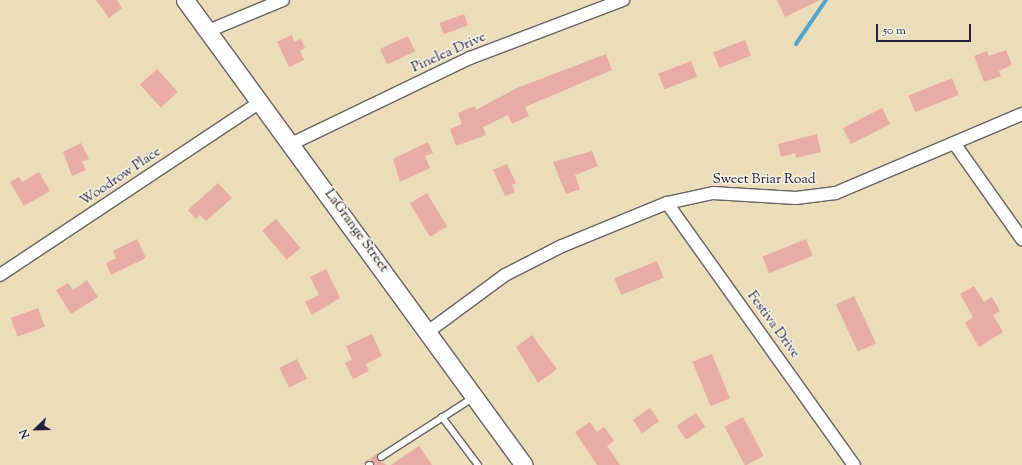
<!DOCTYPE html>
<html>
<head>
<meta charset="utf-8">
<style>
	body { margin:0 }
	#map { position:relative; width:1022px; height:465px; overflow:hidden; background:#ebddb9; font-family:"Sorts Mill Goudy",serif }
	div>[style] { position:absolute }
	.stream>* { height:4px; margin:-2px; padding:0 2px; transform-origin:2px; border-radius:2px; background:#51a6cd }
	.building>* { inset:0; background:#e7aca4; transform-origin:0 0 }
	.roads { filter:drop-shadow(1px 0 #686367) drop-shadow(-1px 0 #686367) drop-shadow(0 1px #686367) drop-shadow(0 -1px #686367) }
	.lane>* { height:6px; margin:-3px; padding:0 3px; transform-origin:3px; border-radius:3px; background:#fff }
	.street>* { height:12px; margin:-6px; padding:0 6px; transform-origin:6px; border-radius:6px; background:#fff }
	.secondary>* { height:17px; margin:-8.5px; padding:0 8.5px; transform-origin:8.5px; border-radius:8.5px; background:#fff }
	span { translate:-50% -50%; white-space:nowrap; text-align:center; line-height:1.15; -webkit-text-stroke:3px #f7f3e8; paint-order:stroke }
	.street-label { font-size:14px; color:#22223b }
	.north { position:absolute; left:16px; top:409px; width:40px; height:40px; -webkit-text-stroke:3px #f7f3e8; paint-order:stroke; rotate:247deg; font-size:11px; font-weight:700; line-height:16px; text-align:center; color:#22223b }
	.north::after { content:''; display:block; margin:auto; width:14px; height:18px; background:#22223b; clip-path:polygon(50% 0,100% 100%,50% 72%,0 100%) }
	.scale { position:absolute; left:876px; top:24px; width:95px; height:18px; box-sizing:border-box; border:2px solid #22223b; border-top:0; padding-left:5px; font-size:12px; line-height:14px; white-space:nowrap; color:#22223b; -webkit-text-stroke:3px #f7f3e8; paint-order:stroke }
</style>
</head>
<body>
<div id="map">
	<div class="stream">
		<div style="left:796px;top:44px;width:53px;rotate:-55.7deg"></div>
	</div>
	<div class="building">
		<div style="clip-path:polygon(96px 0,117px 0,122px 8px,109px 18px)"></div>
		<div style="clip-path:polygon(777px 0,820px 0,785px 17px)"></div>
		<div style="left:464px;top:14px;width:12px;height:26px;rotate:70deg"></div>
		<div style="clip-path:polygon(292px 35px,294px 42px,301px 39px,305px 48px,300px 51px,304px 60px,289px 67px,277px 42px)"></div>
		<div style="left:408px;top:36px;width:17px;height:31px;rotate:65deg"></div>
		<div style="left:745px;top:40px;width:17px;height:34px;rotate:69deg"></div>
		<div style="clip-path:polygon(1006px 50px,1012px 65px,999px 71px,1001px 76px,984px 82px,974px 56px,987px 51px,989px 56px)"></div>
		<div style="clip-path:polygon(606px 54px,612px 70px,525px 107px,529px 116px,512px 124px,508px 115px,483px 127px,486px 135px,456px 146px,450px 129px,462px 124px,458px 113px,475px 106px,476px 110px,517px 88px)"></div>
		<div style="left:691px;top:61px;width:17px;height:35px;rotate:69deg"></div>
		<div style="left:157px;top:69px;width:31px;height:23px;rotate:48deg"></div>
		<div style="left:952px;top:78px;width:18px;height:47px;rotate:68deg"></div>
		<div style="left:882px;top:108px;width:18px;height:44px;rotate:63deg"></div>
		<div style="clip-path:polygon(817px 134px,821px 152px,796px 158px,795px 153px,781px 157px,778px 144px)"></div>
		<div style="clip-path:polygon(428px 142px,433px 153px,425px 156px,430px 168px,400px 182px,393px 159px)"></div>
		<div style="clip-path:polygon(81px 143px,89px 159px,82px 162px,86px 170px,72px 176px,63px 152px)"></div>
		<div style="clip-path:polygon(592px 151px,598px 166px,575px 175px,580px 189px,566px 194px,553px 162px)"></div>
		<div style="clip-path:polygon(507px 164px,516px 183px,512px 185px,515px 192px,505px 196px,493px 170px)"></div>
		<div style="clip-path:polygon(39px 172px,50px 191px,24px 206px,10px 182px,19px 177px,22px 182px)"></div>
		<div style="clip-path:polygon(218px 183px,232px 198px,206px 221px,200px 215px,196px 219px,188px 210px)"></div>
		<div style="left:427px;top:193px;width:39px;height:20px;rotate:59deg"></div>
		<div style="left:276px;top:219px;width:38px;height:18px;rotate:50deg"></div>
		<div style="clip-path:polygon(137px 239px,146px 258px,111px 275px,106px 263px,116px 258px,113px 251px)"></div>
		<div style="left:806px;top:239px;width:18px;height:47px;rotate:68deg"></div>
		<div style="left:657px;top:261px;width:18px;height:46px;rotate:68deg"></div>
		<div style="clip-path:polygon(326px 269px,340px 298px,312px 315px,305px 302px,319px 295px,310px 277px)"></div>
		<div style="clip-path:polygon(87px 280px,98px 297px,71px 314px,56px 290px,68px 283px,73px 290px)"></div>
		<div style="clip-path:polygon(974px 286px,984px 302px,992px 297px,1000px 311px,993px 315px,1003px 332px,979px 347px,965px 323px,973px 317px,960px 294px)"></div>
		<div style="left:854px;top:296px;width:52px;height:20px;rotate:65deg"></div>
		<div style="left:38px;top:308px;width:20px;height:29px;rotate:70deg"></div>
		<div style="clip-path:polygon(372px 334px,382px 356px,366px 364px,369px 371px,353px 379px,345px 363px,352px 360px,346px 346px)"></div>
		<div style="clip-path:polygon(532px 335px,557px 369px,538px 383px,516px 347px)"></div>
		<div style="left:712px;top:354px;width:48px;height:21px;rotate:68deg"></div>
		<div style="left:297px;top:359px;width:22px;height:20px;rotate:63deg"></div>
		<div style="left:650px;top:408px;width:16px;height:21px;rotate:55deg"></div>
		<div style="left:696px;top:413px;width:17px;height:23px;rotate:57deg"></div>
		<div style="left:743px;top:417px;width:44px;height:21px;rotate:62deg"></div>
		<div style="clip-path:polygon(590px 422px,597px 432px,604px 427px,614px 441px,607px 446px,620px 465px,597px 465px,575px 432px)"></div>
		<div style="clip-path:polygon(419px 446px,432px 465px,391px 465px)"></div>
		<div style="clip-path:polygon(378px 453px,377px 460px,387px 465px,374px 465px,370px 460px,360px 465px)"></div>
	</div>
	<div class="roads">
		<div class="lane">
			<div style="left:442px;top:417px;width:60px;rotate:53.1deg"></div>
			<div style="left:381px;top:457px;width:111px;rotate:-32.8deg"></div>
			<div style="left:369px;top:465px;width:1px"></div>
		</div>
		<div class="street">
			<div style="left:208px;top:31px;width:81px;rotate:-22.5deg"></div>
			<div style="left:954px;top:143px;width:118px;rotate:54.7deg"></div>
			<div style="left:291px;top:144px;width:199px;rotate:-25.7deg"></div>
			<div style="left:470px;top:58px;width:164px;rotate:-20.8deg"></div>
			<div style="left:667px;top:203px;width:322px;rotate:54.5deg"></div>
			<div style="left:0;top:275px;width:311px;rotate:-33.6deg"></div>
			<div style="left:429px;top:331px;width:94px;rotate:-36.4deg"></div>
			<div style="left:505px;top:275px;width:64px;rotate:-27deg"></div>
			<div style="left:562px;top:246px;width:113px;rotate:-22.3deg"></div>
			<div style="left:667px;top:203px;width:47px;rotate:-12.3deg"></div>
			<div style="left:713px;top:193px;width:83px;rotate:3.4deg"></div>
			<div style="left:796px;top:198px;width:40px;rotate:-7.1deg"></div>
			<div style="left:836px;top:193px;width:202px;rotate:-23deg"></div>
		</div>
		<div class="secondary">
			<div style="left:185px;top:0;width:575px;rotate:53.91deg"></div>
		</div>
	</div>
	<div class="street-label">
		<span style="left:449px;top:53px;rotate:-24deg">Pinelea Drive</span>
		<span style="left:121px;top:177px;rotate:-34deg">Woodrow Place</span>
		<span style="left:764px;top:180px">Sweet Briar Road</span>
		<span style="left:356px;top:231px;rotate:54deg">LaGrange Street</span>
		<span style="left:773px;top:325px;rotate:54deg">Festiva Drive</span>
	</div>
	<div class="north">N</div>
	<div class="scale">50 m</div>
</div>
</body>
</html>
